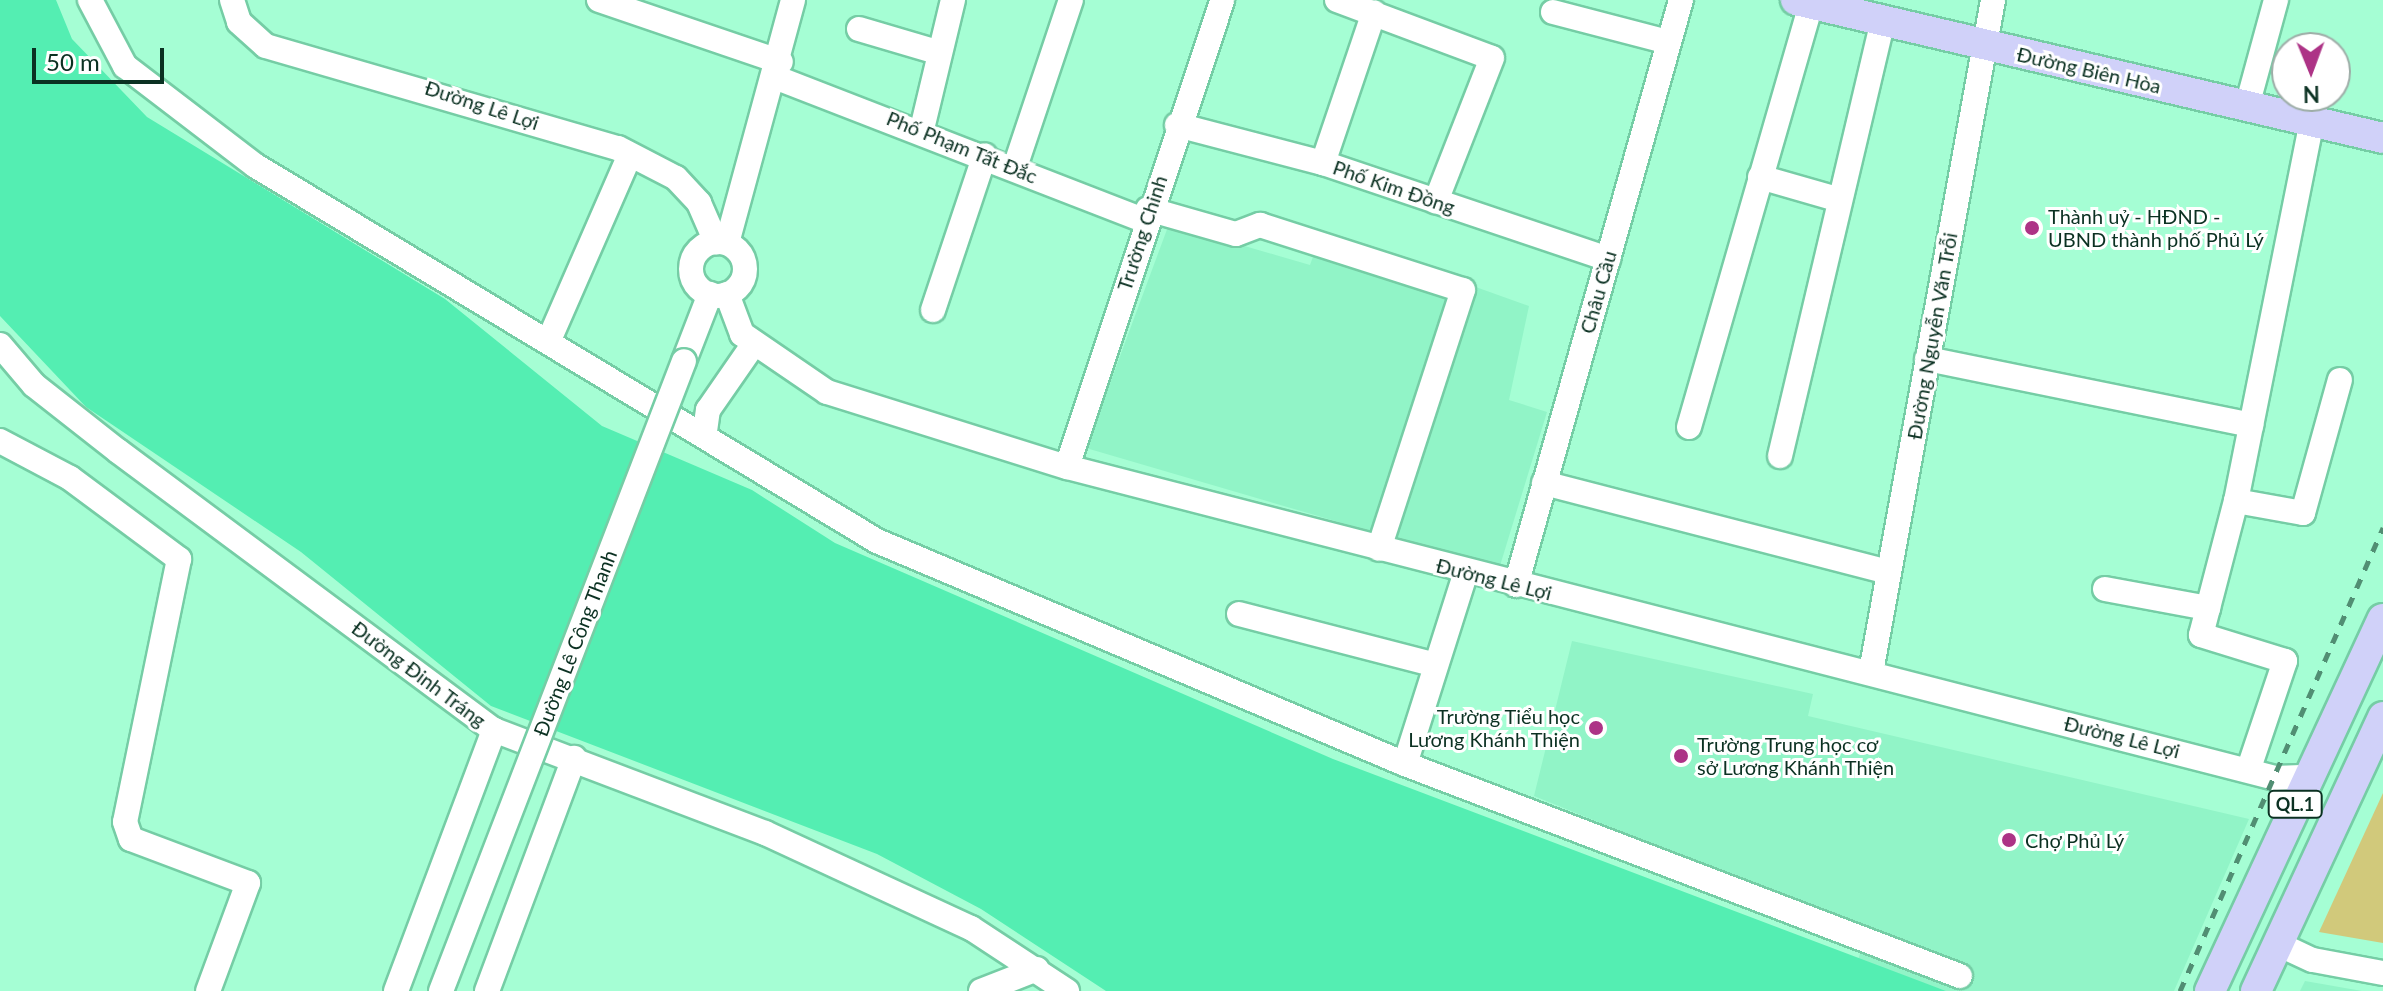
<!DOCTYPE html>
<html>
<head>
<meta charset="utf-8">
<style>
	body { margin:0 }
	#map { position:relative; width:2383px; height:991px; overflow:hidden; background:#a5fed4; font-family:Lato,sans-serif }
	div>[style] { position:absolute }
	.built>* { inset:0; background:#91f4c7 }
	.green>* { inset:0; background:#d1c97b }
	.water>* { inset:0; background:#54eeb2 }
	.roads { filter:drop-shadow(2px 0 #75cda5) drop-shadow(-2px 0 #75cda5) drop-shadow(0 2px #75cda5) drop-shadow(0 -2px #75cda5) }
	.minor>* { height:24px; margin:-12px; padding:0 12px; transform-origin:12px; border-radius:12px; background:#fff }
	.minor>.ring { margin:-12px; padding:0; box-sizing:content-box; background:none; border:24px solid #fff; border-radius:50% }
	.major>* { height:30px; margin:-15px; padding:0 15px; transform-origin:15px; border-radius:15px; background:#d0d1f9 }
	.rail>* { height:5px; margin-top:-2.5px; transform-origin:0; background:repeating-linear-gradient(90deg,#518e73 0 10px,transparent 0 20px) }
	.bridges { filter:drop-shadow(2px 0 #75cda5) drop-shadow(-2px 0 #75cda5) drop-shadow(0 2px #75cda5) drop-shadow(0 -2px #75cda5) }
	.minor-bridge>* { height:24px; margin:-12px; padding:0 12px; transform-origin:12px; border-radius:12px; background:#fff }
	.dots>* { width:22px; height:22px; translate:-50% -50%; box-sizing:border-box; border:4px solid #fff; border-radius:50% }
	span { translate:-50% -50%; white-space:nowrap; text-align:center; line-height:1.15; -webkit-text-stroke:6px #fff; paint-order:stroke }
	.shield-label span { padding:2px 6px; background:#fff; border:2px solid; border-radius:6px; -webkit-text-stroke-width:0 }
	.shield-label { font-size:18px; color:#0b3122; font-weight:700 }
	.street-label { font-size:20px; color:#0b3122 }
	.poi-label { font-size:20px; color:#0b3122 }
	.left { translate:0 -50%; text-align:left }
	.right { translate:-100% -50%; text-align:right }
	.north { position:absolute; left:2271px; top:32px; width:80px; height:80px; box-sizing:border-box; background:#fff; border:2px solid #9dada7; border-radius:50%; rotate:179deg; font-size:22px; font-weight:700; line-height:32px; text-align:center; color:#0b3122 }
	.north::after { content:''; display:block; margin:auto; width:28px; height:36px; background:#ad3386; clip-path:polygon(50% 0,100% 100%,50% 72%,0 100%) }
	.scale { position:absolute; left:32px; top:48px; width:132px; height:36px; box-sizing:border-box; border:4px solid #0b3122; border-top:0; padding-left:10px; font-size:24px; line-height:28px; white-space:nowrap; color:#0b3122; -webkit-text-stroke:6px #fff; paint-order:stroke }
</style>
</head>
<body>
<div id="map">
	<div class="built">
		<div style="clip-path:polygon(1169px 224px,1310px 265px,1322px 232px,1529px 306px,1509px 400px,1547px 412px,1499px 569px,1086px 448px)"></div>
		<div style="clip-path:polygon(1572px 641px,1813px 694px,1808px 716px,2249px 819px,2174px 991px,1946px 991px,1858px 960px,1867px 931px,1534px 796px)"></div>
		<div style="clip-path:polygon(2305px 981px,2362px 991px,2300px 991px)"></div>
	</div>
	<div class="green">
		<div style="clip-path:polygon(2383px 793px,2383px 943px,2319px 932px)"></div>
	</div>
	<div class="water">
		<div style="clip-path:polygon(0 0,56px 0,72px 39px,147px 117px,445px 299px,602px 426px,752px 490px,835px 543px,1333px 759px,1946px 991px,1106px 991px,981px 909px,877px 854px,491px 706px,301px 552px,86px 407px,0 316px)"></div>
	</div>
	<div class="roads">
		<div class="minor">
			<div style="left:90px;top:0;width:75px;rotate:62.1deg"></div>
			<div style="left:125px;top:66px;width:165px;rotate:37.4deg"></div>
			<div style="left:256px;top:166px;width:725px;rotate:31.13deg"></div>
			<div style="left:877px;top:541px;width:573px;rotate:22.9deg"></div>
			<div style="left:1405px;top:764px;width:594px;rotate:20.91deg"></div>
			<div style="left:232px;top:0;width:23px;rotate:72deg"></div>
			<div style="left:239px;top:22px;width:36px;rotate:42deg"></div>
			<div style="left:266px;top:46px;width:366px;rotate:16.2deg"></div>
			<div style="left:618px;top:148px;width:65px;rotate:27.3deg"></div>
			<div style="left:676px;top:178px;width:34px;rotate:47deg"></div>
			<div style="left:699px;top:203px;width:43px;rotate:66.4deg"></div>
			<div style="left:599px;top:0;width:192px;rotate:18.8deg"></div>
			<div style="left:1337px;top:0;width:165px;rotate:20.5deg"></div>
			<div style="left:1492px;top:58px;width:154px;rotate:111.4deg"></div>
			<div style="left:1553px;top:12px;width:119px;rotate:14.6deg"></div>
			<div style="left:859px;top:29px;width:84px;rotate:16.5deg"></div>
			<div style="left:777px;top:78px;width:395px;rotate:21.2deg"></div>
			<div style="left:2247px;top:106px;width:110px;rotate:-74.7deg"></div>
			<div style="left:1177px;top:125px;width:151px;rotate:14.6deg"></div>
			<div style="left:1323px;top:163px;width:301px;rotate:18.6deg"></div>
			<div style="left:922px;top:129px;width:133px;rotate:-76.5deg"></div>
			<div style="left:1323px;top:163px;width:159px;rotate:-71.3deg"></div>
			<div style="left:1015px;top:167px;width:176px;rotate:-71.5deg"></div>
			<div style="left:1760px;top:177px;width:83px;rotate:16deg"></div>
			<div style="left:1148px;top:209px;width:91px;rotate:15.9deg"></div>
			<div style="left:1236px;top:234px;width:26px;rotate:-21deg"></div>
			<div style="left:1260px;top:225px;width:213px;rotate:17.8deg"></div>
			<div style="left:1463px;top:290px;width:272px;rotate:108deg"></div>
			<div class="ring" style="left:691px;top:242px;width:30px;height:30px"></div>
			<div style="left:727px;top:243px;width:252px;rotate:-74.8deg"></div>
			<div style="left:727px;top:294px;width:43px;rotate:69.4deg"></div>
			<div style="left:742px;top:334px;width:103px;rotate:34.3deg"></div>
			<div style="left:827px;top:392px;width:251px;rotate:17.4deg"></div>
			<div style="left:1067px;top:467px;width:1247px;rotate:14.44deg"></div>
			<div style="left:2275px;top:778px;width:33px;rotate:-2deg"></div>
			<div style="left:933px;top:310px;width:163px;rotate:-71.5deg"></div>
			<div style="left:549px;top:340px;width:202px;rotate:-66.4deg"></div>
			<div style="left:0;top:345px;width:52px;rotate:49.6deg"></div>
			<div style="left:34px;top:385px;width:107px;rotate:38.2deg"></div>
			<div style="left:118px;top:451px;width:468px;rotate:36.6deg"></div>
			<div style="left:494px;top:730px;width:290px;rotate:20.8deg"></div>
			<div style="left:765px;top:833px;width:227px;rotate:24.8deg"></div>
			<div style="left:971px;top:928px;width:115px;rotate:33.3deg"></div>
			<div style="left:1927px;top:359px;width:331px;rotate:11.5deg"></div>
			<div style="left:684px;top:361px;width:72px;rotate:-68.8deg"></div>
			<div style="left:1689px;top:427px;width:440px;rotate:-73.9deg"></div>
			<div style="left:705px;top:431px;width:21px;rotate:-82deg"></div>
			<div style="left:708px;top:410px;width:79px;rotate:-55.3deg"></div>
			<div style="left:0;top:441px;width:79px;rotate:27.9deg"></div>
			<div style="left:70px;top:478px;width:136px;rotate:36.6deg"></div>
			<div style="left:179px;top:559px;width:268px;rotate:101.6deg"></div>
			<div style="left:125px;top:822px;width:18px;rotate:71deg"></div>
			<div style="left:131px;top:839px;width:125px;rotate:20.6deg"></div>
			<div style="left:248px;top:883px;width:115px;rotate:110.3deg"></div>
			<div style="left:1780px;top:456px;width:447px;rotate:-76.7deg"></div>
			<div style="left:1067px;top:467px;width:492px;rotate:-71.6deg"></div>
			<div style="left:1544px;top:483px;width:355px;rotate:14.5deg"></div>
			<div style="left:2236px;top:501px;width:68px;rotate:10.2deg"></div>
			<div style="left:2303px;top:513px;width:138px;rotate:-74.5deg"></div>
			<div style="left:1516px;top:585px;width:608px;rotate:-74.25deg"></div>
			<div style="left:2105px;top:589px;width:105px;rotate:10.5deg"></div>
			<div style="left:1239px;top:614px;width:203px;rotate:14.5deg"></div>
			<div style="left:1871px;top:672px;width:683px;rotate:-79.71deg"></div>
			<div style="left:1405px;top:764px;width:201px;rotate:-72.4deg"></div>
			<div style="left:2249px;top:768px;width:113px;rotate:-71.4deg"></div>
			<div style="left:2285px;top:661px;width:88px;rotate:-162.8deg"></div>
			<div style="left:2201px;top:635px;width:138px;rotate:-75.4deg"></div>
			<div style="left:2236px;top:501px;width:387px;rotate:-78.7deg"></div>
			<div style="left:2278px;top:944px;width:38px;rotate:25deg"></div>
			<div style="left:2313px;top:960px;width:71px;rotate:10.5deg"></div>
			<div style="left:396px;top:991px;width:279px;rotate:-69.4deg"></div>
			<div style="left:487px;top:991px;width:249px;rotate:-69.5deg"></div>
			<div style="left:981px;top:991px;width:60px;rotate:-21.4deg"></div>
		</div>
		<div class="major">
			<div style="left:1796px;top:0;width:603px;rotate:13.23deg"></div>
			<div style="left:2210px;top:991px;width:410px;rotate:-65.1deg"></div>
			<div style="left:2256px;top:991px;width:302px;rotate:-65.1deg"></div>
		</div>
	</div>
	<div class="rail">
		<div style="left:2180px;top:991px;width:506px;rotate:-66.33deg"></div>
	</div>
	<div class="bridges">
		<div class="minor-bridge">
			<div style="left:441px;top:991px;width:675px;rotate:-68.91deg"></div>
		</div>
	</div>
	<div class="dots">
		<div style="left:2032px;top:228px;background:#ad3386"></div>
		<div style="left:1596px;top:728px;background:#ad3386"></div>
		<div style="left:1681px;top:756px;background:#ad3386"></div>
		<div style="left:2009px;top:840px;background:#ad3386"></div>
	</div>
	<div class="shield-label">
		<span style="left:2295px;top:804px">QL.1</span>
	</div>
	<div class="street-label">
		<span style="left:2089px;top:70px;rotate:13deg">Đường Biên Hòa</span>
		<span style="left:482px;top:105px;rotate:18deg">Đường Lê Lợi</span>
		<span style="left:962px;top:147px;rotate:22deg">Phố Phạm Tất Đắc</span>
		<span style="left:1394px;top:187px;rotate:19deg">Phố Kim Đồng</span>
		<span style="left:1142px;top:233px;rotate:-72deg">Trường Chinh</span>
		<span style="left:1598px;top:292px;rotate:-74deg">Châu Cầu</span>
		<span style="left:1932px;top:336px;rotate:-80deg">Đường Nguyễn Văn Trỗi</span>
		<span style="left:1494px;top:579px;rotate:14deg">Đường Lê Lợi</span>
		<span style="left:575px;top:643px;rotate:-69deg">Đường Lê Công Thanh</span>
		<span style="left:419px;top:674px;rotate:37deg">Đường Đinh Tráng</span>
		<span style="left:2122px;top:737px;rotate:14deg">Đường Lê Lợi</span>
	</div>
	<div class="poi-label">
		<span class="left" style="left:2048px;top:228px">Thành uỷ - HĐND -<br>UBND thành phố Phủ Lý</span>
		<span class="right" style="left:1580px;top:728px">Trường Tiểu học<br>Lương Khánh Thiện</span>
		<span class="left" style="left:1697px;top:756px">Trường Trung học cơ<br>sở Lương Khánh Thiện</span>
		<span class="left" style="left:2025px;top:840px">Chợ Phủ Lý</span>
	</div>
	<div class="north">N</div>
	<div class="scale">50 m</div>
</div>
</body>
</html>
